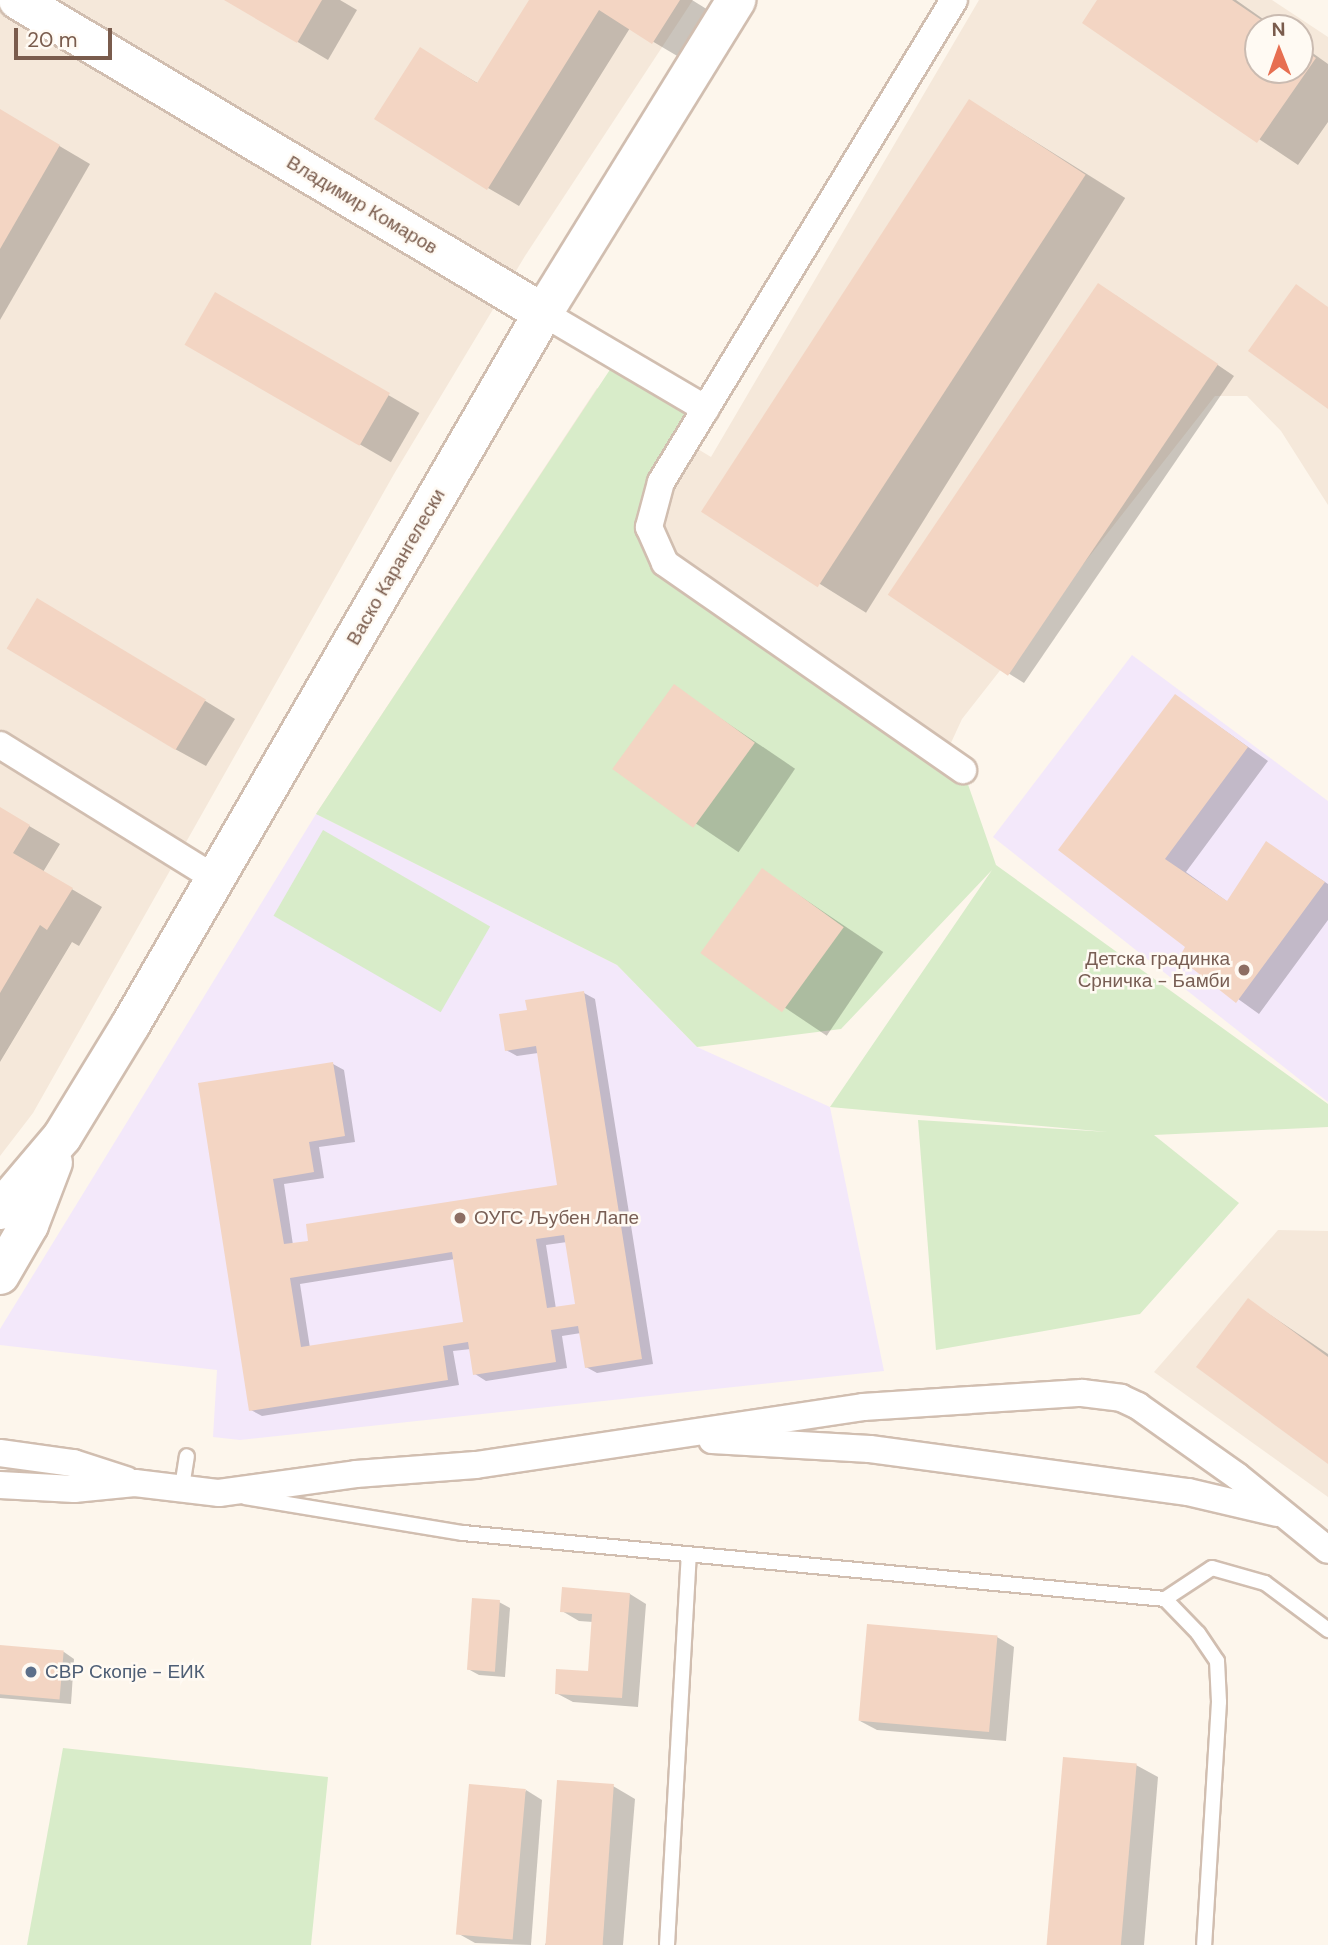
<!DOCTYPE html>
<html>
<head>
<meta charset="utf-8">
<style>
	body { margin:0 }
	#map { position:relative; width:1328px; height:1945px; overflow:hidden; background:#fdf6ec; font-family:"DM Sans",sans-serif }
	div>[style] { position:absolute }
	.residential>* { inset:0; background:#f5e8da }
	.education>* { inset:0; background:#f3e8fa }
	.green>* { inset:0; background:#d8ecc9; transform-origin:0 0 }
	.shadow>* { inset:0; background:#0003; transform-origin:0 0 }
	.building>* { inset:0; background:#f3d5c3; transform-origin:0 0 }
	.roads { filter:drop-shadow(2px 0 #d1beb0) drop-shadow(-2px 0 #d1beb0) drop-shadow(0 2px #d1beb0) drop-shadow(0 -2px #d1beb0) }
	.lane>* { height:14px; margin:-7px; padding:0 7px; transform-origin:7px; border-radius:7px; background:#fff }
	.street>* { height:26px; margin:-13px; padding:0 13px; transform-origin:13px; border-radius:13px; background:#fff }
	.secondary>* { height:38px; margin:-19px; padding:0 19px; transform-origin:19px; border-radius:19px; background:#fff }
	.dots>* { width:19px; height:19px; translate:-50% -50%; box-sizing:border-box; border:4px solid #fffaf3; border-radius:50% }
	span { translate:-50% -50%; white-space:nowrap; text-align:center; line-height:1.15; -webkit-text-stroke:5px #fffaf3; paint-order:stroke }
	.street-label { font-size:19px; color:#7a5c4d }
	.education-label { font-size:19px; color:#785e54 }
	.right { translate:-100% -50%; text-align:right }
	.left { translate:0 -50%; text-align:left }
	.service-label { font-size:19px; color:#4e5e75 }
	.north { position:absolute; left:1244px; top:14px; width:70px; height:70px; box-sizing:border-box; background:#fffaf3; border:2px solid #cabbb1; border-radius:50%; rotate:359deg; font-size:19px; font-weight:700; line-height:28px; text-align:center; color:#7a5c4d }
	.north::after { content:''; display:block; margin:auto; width:24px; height:32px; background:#e76f51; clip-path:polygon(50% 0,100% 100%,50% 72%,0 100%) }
	.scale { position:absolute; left:14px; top:28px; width:98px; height:32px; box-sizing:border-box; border:4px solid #7a5c4d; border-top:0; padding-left:9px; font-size:21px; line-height:24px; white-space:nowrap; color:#7a5c4d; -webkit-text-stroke:5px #fffaf3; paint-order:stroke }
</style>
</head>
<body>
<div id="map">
	<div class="residential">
		<div style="clip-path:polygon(0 0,693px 0,525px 256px,394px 474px,33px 1113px,0 1156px)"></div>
		<div style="clip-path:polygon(evenodd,979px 0,1272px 0,1328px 37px,1328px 505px,1281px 431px,1247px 396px,1215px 396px,962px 719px,932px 784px,841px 1029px,316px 814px,597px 388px,711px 457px,979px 0,1258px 28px,1300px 28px,1300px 70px,1258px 70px,1258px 28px)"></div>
		<div style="clip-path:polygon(1278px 1230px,1328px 1231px,1328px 1497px,1154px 1372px)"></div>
	</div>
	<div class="education">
		<div style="clip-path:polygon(1132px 655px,1328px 801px,1328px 1102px,993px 837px)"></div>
		<div style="clip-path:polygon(316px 814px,617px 965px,697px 1047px,830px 1107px,884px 1371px,240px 1440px,213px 1437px,217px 1370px,0 1345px,0 1329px)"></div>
	</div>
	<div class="green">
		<div style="clip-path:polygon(617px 359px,706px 409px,661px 482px,655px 546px,963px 770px,996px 865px,1328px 1104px,1328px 1127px,1154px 1135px,1239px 1203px,1140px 1314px,936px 1350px,918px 1120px,1108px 1132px,830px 1107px,992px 870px,841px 1029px,697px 1047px,617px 965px,316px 814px)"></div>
		<div style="left:323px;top:830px;width:193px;height:99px;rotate:30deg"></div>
		<div style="clip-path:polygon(63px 1748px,328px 1777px,311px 1945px,27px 1945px)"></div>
	</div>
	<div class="shadow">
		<div style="clip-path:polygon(227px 0,340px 0,357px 10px,328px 60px)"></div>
		<div style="clip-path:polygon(531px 0,692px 0,713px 13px,684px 60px,630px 28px,519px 206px,488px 188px,420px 49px,479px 84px)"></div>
		<div style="clip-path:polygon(1099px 0,1236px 0,1276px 28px,1258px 28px,1258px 70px,1300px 70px,1300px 44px,1328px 64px,1328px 122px,1298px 165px,1084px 22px)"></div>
		<div style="left:970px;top:101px;width:183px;height:489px;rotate:32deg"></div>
		<div style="clip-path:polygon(0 111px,90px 164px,0 320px)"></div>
		<div style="left:215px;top:295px;width:236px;height:57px;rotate:30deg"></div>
		<div style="clip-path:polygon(1115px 295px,1234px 376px,1024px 683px,1008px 673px)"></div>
		<div style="clip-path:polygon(69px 618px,235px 719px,206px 766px,175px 749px)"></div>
		<div style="left:674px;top:687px;width:146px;height:101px;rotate:34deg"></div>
		<div style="clip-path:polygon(1176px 696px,1268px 761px,1186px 872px,1228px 902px,1266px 843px,1328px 884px,1328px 920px,1259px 1014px,1181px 958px,1187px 947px,1060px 849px)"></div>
		<div style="clip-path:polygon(0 809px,60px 844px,43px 872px,102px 907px,79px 946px,72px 942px,0 1062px)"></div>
		<div style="left:763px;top:871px;width:145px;height:101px;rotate:34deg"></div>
		<div style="clip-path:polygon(evenodd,584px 993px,595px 999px,653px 1364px,597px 1373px,586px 1367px,581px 1333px,562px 1336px,567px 1368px,486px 1381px,475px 1374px,471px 1349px,453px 1351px,459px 1385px,262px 1416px,251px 1410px,200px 1085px,333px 1064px,344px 1070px,355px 1142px,319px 1147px,324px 1178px,284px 1184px,293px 1245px,559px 1186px,538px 1053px,517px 1056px,506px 1050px,529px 1011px,584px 993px,567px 1242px,577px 1305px,556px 1309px,546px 1245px,567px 1242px,584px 993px,455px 1259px,465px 1323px,310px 1348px,300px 1284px,455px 1259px)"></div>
		<div style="clip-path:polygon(1248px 1300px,1328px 1354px,1328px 1462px)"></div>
		<div style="clip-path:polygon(630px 1594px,646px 1604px,638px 1707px,573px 1702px,556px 1693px,589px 1673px,593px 1622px,579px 1621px,562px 1611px)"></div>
		<div style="clip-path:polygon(499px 1602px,510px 1608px,505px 1677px,479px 1675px,468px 1669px)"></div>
		<div style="clip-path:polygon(997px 1637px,1014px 1647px,1006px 1741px,877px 1730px,860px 1721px)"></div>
		<div style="clip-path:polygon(0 1647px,64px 1652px,74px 1659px,71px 1704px,0 1698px)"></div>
		<div style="clip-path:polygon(1136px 1765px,1158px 1777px,1144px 1945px,1049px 1945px)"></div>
		<div style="clip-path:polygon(613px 1786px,635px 1799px,623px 1945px,545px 1945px)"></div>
		<div style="clip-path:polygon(526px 1790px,542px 1800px,531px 1945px,475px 1943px,459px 1934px)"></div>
	</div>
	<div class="building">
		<div style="clip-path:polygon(224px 0,322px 0,297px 43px)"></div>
		<div style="clip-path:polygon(529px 0,680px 0,652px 44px,599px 10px,487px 190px,374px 119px,420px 47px,477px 83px)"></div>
		<div style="clip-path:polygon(1097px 0,1232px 0,1273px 28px,1258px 28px,1258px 70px,1300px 70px,1300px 47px,1316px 58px,1257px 143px,1082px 23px)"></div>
		<div style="left:969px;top:99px;width:139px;height:492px;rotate:33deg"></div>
		<div style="clip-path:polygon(0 109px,60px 145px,0 249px)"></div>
		<div style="left:1098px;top:283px;width:145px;height:376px;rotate:34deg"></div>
		<div style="clip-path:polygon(1296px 284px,1328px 307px,1328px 409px,1248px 351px)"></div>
		<div style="left:215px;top:292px;width:202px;height:61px;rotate:30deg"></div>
		<div style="left:37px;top:598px;width:197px;height:59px;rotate:31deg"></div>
		<div style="left:674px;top:684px;width:100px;height:105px;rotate:36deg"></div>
		<div style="clip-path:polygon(1175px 694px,1248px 747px,1165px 859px,1227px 901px,1266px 841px,1325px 882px,1236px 1003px,1179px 958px,1185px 947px,1058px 850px)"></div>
		<div style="clip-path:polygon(0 807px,30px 825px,13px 853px,73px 888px,47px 930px,40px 925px,0 993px)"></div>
		<div style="left:762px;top:868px;width:101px;height:105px;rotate:36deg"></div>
		<div style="clip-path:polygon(evenodd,584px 991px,642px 1359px,585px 1368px,578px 1326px,551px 1330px,556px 1362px,473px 1375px,468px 1342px,443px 1346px,448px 1380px,249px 1411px,198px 1083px,333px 1062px,345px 1136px,309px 1142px,314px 1172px,273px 1179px,284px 1244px,308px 1241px,306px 1224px,557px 1185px,536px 1046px,505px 1051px,499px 1014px,527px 1010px,525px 1000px,584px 991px,564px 1235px,575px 1304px,547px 1308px,536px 1239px,564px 1235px,584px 991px,452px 1252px,463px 1322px,301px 1347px,290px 1278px,452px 1252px)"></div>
		<div style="clip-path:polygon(1248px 1298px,1328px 1357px,1328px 1464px,1196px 1367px)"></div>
		<div style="clip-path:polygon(562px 1587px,630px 1593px,622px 1698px,555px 1694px,556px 1669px,588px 1671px,592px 1614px,560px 1612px)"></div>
		<div style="left:472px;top:1598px;width:28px;height:72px;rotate:4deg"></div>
		<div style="left:867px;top:1624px;width:131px;height:97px;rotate:5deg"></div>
		<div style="left:0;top:1645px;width:64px;height:49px;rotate:5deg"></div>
		<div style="left:1063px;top:1757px;width:74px;height:189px;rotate:5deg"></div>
		<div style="left:557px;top:1780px;width:57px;height:166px;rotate:4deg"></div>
		<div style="left:469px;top:1784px;width:57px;height:151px;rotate:5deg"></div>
	</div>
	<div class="roads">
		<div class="lane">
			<div style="left:182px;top:1487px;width:31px;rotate:-81deg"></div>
			<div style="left:245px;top:1497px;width:221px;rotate:9.4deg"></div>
			<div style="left:463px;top:1533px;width:705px;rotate:5.37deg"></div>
			<div style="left:1165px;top:1599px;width:47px;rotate:45.9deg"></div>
			<div style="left:1198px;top:1633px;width:34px;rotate:56deg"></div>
			<div style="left:1217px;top:1661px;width:41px;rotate:87.2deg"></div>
			<div style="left:1219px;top:1702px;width:243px;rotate:93.5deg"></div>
			<div style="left:1165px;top:1599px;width:56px;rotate:-33.4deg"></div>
			<div style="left:1212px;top:1568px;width:55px;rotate:15.8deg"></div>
			<div style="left:1265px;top:1583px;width:79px;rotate:36.7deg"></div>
			<div style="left:667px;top:1945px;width:389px;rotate:-86.8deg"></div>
		</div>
		<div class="street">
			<div style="left:954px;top:0;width:564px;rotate:121.29deg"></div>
			<div style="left:661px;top:482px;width:47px;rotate:104.9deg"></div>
			<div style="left:649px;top:527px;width:39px;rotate:66deg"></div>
			<div style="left:665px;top:563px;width:363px;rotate:34.8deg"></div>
			<div style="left:543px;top:313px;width:189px;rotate:30.5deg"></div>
			<div style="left:0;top:745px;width:254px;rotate:31.8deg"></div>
			<div style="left:712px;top:1440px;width:158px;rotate:3.3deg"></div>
			<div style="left:870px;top:1449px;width:321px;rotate:7.7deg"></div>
			<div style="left:1188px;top:1492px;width:91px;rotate:13.3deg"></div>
			<div style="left:0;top:1453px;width:74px;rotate:7.8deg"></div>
			<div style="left:73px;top:1463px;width:56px;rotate:17.8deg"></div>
			<div style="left:0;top:1485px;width:74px;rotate:3.1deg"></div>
			<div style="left:74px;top:1489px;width:61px;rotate:-5.6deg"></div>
			<div style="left:135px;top:1483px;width:85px;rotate:6.8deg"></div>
			<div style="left:219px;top:1493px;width:138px;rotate:-7.9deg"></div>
			<div style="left:356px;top:1474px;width:120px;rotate:-4.3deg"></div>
			<div style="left:476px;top:1465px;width:391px;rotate:-8.5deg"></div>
			<div style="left:863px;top:1407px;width:219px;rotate:-3.7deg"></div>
			<div style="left:1082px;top:1393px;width:39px;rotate:7deg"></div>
			<div style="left:1121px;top:1398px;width:19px;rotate:25deg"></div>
			<div style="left:1138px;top:1406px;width:121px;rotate:35.3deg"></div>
			<div style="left:1237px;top:1476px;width:117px;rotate:39.1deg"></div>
		</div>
		<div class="secondary">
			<div style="left:18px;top:0;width:611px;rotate:30.8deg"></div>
			<div style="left:0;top:1210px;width:96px;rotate:-49.7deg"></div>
			<div style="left:62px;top:1137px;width:132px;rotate:-58.6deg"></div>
			<div style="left:131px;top:1024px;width:822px;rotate:-59.91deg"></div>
			<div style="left:543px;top:313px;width:368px;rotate:-58.3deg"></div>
			<div style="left:0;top:1275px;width:58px;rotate:-59.9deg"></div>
			<div style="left:29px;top:1225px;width:67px;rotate:-69.1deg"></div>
		</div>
	</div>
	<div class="dots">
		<div style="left:1244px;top:970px;background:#8d6e63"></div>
		<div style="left:460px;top:1218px;background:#8d6e63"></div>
		<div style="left:31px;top:1672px;background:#5c6f8a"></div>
	</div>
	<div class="street-label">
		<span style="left:362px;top:205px;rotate:31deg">Владимир Комаров</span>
		<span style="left:396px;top:567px;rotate:-60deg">Васко Карангелески</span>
	</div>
	<div class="education-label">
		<span class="right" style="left:1230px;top:970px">Детска градинка<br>Срничка - Бамби</span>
		<span class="left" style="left:474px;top:1218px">ОУГС Љубен Лапе</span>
	</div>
	<div class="service-label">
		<span class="left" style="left:45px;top:1672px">СВР Скопје - ЕИК</span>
	</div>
	<div class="north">N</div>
	<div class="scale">20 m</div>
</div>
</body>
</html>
